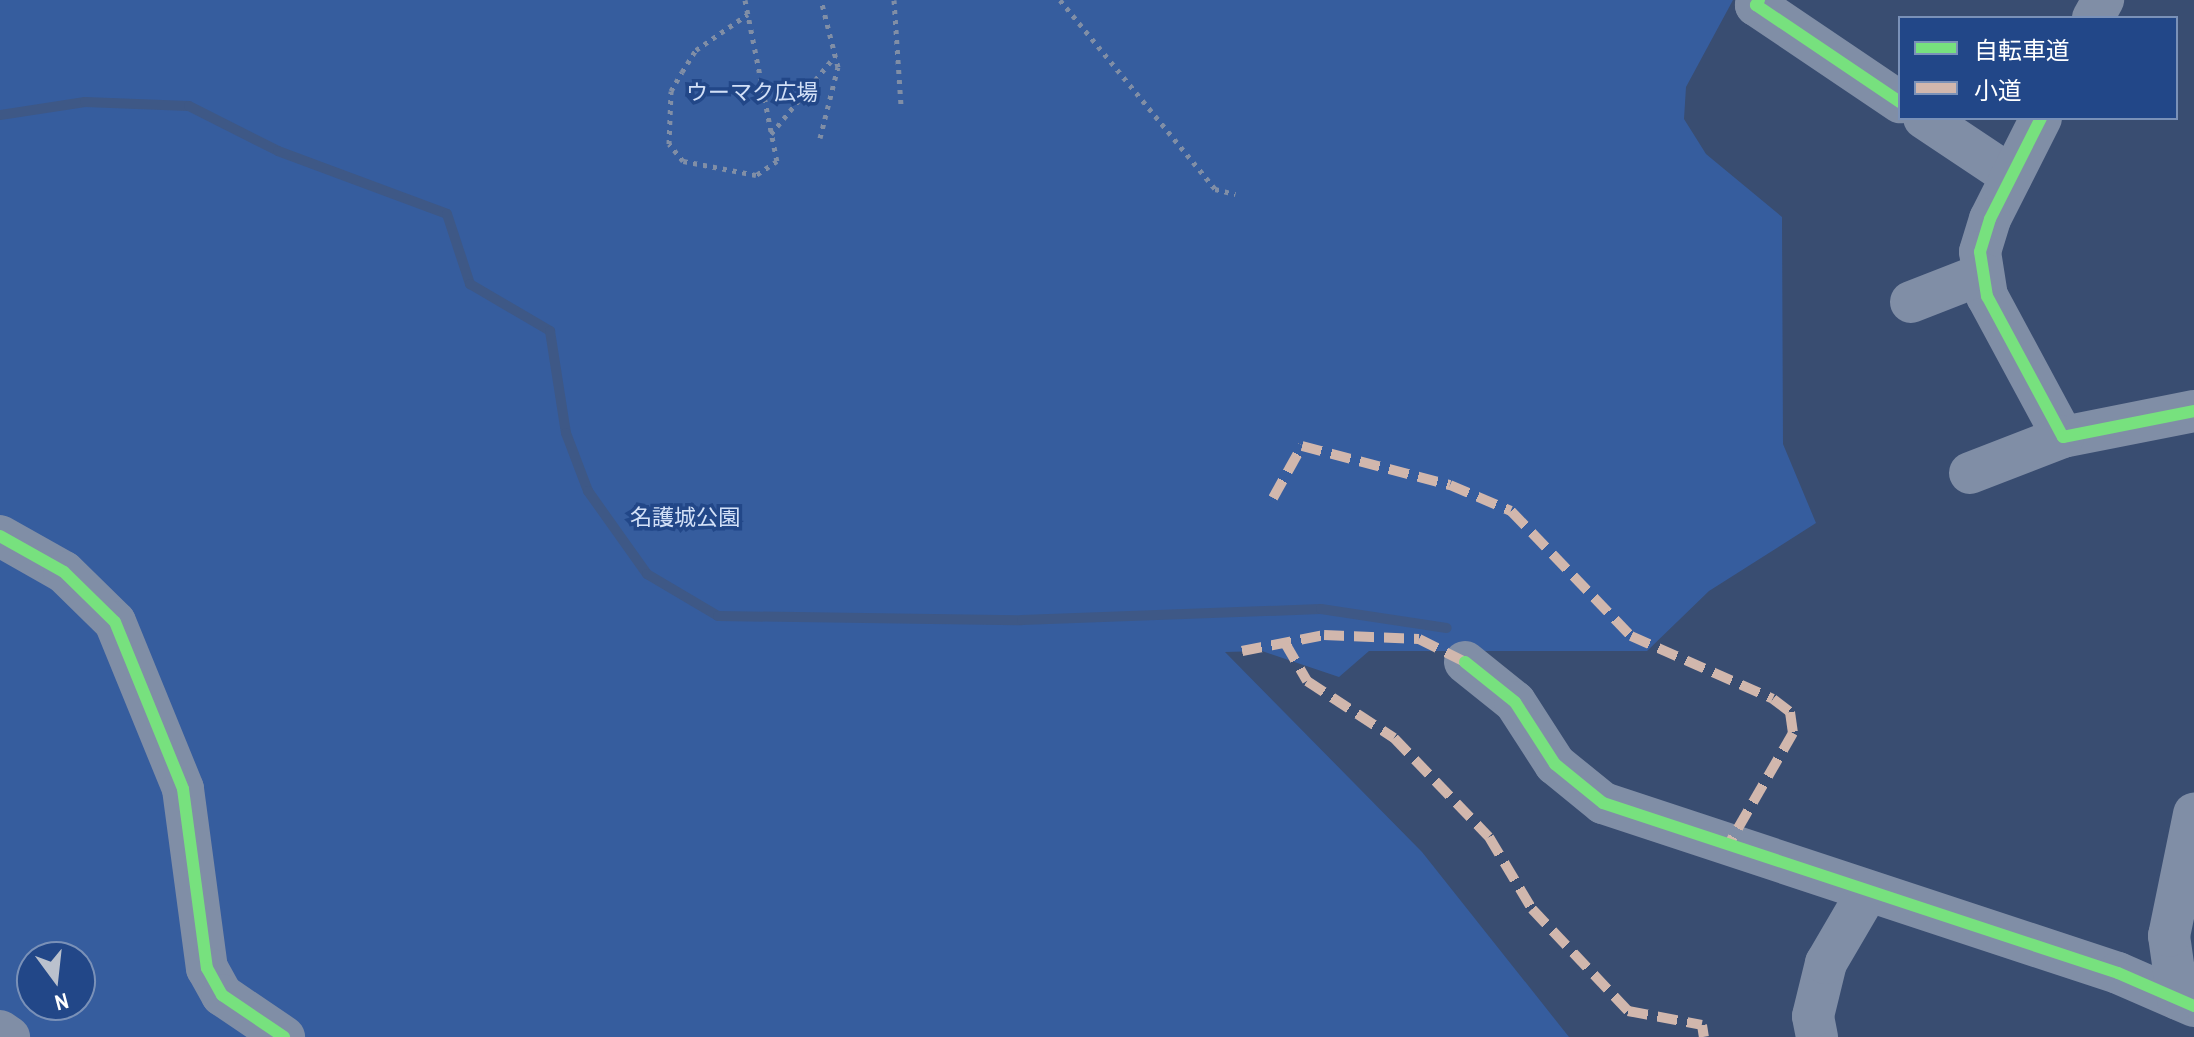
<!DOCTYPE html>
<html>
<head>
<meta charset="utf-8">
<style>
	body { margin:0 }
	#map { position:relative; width:2194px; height:1037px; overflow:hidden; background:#394d71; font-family:"Archivo Narrow","Noto Sans JP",sans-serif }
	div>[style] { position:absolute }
	.green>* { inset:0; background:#365d9e }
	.stream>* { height:10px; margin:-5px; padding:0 5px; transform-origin:5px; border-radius:5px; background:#3e5886 }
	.path>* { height:5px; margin-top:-2.5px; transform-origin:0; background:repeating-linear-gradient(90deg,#808ea6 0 4px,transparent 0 10px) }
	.minor>* { height:42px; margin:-21px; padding:0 21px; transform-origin:21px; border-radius:21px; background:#808ea6 }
	.quiet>* { height:10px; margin-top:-5px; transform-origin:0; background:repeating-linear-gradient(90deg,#d1b7ad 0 20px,transparent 0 30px) }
	.cycleway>* { height:12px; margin:-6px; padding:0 6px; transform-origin:6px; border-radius:6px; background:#77e17e }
	span { translate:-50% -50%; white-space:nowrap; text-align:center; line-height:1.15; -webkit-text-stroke:7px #224788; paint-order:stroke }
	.park-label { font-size:22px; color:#d2e0f7 }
	.legend { position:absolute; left:1898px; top:16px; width:280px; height:104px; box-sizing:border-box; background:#224788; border:2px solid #7a91b8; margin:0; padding:10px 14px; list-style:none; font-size:24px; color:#fff }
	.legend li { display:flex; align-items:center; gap:16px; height:40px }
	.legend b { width:40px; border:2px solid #7a91b8 }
	.north { position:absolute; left:16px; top:941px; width:80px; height:80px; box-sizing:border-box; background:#224788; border:2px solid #7a91b8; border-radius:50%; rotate:165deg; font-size:22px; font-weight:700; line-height:32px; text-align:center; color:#fff }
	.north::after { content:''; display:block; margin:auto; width:28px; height:36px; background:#bac1cd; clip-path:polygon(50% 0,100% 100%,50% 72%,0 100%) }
</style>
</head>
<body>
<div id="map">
	<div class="green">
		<div style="clip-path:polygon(evenodd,0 0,1733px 0,1686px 87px,1684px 119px,1706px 154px,1782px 217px,1783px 444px,1816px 523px,1709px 591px,1647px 651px,1369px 651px,1339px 677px,1262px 651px,1225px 652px,1422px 852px,1569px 1037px,0 1037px,0 0,32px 957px,80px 957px,80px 1005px,32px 1005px,32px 957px)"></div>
	</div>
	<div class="stream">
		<div style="left:0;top:115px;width:86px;rotate:-8.7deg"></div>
		<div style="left:85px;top:102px;width:104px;rotate:2.2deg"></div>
		<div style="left:189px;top:106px;width:100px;rotate:26.8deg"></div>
		<div style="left:278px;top:151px;width:180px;rotate:20.4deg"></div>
		<div style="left:447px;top:214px;width:74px;rotate:71.8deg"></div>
		<div style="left:470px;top:284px;width:93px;rotate:30.4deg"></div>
		<div style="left:550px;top:331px;width:103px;rotate:81.1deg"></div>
		<div style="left:566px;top:433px;width:62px;rotate:69.2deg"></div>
		<div style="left:588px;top:491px;width:102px;rotate:54.6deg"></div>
		<div style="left:647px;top:574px;width:82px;rotate:30.6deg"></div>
		<div style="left:718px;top:616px;width:304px;rotate:0.8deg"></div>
		<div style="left:1022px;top:620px;width:299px;rotate:-2.1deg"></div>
		<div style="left:1321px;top:609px;width:127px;rotate:8.6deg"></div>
	</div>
	<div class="path">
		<div style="left:745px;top:0;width:164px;rotate:78.8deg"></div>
		<div style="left:777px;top:161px;width:25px;rotate:146deg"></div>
		<div style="left:756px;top:175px;width:74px;rotate:-169.1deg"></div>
		<div style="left:683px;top:161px;width:22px;rotate:-129deg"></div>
		<div style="left:669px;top:144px;width:53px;rotate:-87.8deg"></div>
		<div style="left:671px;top:91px;width:22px;rotate:-60deg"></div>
		<div style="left:682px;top:72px;width:26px;rotate:-58deg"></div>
		<div style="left:696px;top:50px;width:63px;rotate:-34.7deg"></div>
		<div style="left:894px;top:0;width:105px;rotate:86.2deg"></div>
		<div style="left:1060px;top:0;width:244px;rotate:50.6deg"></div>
		<div style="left:1215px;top:189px;width:21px;rotate:14deg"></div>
		<div style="left:771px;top:134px;width:101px;rotate:-50.6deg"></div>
		<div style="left:820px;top:138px;width:73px;rotate:-75.8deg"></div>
		<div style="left:838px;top:67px;width:69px;rotate:-104.2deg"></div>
	</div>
	<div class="minor">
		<div style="left:1759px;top:0;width:6px;rotate:121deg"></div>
		<div style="left:1756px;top:5px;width:174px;rotate:34deg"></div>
		<div style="left:2093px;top:18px;width:21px;rotate:-61deg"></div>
		<div style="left:1924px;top:118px;width:105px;rotate:33.7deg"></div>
		<div style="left:2041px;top:118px;width:113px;rotate:116.8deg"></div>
		<div style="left:1990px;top:219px;width:34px;rotate:107deg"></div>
		<div style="left:1980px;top:252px;width:45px;rotate:81deg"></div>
		<div style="left:1987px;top:296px;width:160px;rotate:61.7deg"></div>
		<div style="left:2063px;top:437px;width:134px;rotate:-11.2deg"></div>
		<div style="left:1911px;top:302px;width:77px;rotate:-21.3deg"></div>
		<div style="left:1970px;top:473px;width:100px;rotate:-21.2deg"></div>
		<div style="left:0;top:536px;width:73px;rotate:29.4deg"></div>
		<div style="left:64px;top:572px;width:71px;rotate:44.4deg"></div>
		<div style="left:115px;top:622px;width:180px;rotate:67.8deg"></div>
		<div style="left:183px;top:789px;width:181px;rotate:82.4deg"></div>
		<div style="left:207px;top:968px;width:31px;rotate:61deg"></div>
		<div style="left:222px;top:995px;width:75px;rotate:34.1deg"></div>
		<div style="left:1465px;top:662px;width:64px;rotate:38.7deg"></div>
		<div style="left:1515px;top:702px;width:74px;rotate:57.2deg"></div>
		<div style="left:1555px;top:764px;width:62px;rotate:39.1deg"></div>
		<div style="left:1603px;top:803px;width:542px;rotate:18.27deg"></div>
		<div style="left:2118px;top:973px;width:83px;rotate:23.5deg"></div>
		<div style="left:2178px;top:999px;width:64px;rotate:-98.1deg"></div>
		<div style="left:2169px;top:936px;width:125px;rotate:-78.4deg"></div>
		<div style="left:0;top:1031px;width:11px;rotate:34deg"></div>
		<div style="left:1817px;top:1037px;width:21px;rotate:-101deg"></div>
		<div style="left:1813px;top:1016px;width:55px;rotate:-76.2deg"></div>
		<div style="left:1826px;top:963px;width:83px;rotate:-59.7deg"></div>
	</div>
	<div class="quiet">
		<div style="left:1273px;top:498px;width:60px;rotate:-60.9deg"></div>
		<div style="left:1302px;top:446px;width:153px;rotate:14.8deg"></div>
		<div style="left:1450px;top:485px;width:66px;rotate:23.1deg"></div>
		<div style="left:1511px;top:511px;width:173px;rotate:46.2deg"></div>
		<div style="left:1631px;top:636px;width:155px;rotate:23.9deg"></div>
		<div style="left:1773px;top:699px;width:21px;rotate:37deg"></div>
		<div style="left:1790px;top:712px;width:21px;rotate:82deg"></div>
		<div style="left:1793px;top:733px;width:128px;rotate:120deg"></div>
		<div style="left:1285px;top:643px;width:44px;rotate:59.9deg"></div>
		<div style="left:1307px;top:681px;width:104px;rotate:33.2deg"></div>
		<div style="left:1394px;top:738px;width:137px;rotate:46.2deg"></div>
		<div style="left:1489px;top:837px;width:84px;rotate:59.2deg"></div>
		<div style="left:1532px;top:909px;width:140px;rotate:46.7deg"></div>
		<div style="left:1628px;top:1011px;width:75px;rotate:10.7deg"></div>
		<div style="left:1702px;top:1025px;width:12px;rotate:81deg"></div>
		<div style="left:1242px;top:651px;width:84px;rotate:-11deg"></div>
		<div style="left:1324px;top:635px;width:95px;rotate:2.4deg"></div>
		<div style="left:1419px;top:639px;width:51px;rotate:26.6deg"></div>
	</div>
	<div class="cycleway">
		<div style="left:1759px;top:0;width:6px;rotate:121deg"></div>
		<div style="left:1756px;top:5px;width:174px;rotate:34deg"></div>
		<div style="left:2041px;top:118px;width:113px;rotate:116.8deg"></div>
		<div style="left:1990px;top:219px;width:34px;rotate:107deg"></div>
		<div style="left:1980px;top:252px;width:45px;rotate:81deg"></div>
		<div style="left:1987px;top:296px;width:160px;rotate:61.7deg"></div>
		<div style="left:2063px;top:437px;width:134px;rotate:-11.2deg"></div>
		<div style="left:0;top:536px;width:73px;rotate:29.4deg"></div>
		<div style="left:64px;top:572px;width:71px;rotate:44.4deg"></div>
		<div style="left:115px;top:622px;width:180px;rotate:67.8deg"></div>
		<div style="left:183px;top:789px;width:181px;rotate:82.4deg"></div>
		<div style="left:207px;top:968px;width:31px;rotate:61deg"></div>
		<div style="left:222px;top:995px;width:75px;rotate:34.1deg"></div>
		<div style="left:1465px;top:662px;width:64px;rotate:38.7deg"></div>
		<div style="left:1515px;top:702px;width:74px;rotate:57.2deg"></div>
		<div style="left:1555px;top:764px;width:62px;rotate:39.1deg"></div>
		<div style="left:1603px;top:803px;width:542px;rotate:18.27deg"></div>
		<div style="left:2118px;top:973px;width:83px;rotate:23.5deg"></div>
	</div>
	<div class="park-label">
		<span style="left:752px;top:93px">ウーマク広場</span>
		<span style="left:685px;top:518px">名護城公園</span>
	</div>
	<ul class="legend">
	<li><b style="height:10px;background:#77e17e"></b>自転車道</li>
	<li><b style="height:10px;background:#d1b7ad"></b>小道</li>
	</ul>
	<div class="north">N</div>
</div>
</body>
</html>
